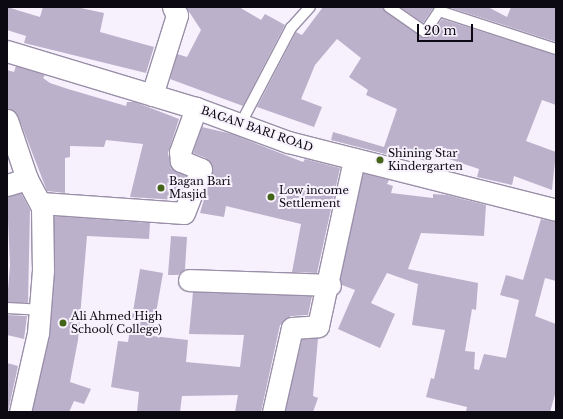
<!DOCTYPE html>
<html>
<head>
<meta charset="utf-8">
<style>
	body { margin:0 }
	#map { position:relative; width:563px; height:419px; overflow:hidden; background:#f6f1fc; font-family:"Libre Baskerville",serif }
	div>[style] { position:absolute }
	.building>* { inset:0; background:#bcb1cb }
	.roads { filter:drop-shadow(1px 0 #9a8fa8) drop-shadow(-1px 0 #9a8fa8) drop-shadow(0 1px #9a8fa8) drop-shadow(0 -1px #9a8fa8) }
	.lane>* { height:10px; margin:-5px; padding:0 5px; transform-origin:5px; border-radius:5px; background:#fff }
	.street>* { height:21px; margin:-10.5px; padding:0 10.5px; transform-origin:10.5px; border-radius:10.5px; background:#fff }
	.dots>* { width:11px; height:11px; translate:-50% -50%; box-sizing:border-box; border:2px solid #f6f1fc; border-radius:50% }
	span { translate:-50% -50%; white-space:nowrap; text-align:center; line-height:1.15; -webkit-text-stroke:4px #f6f1fc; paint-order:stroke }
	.street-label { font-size:11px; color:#0d0912 }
	.poi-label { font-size:11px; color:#0d0912 }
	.left { translate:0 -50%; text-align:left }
	.frame { position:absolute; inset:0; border:8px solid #0d0912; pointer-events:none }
	.scale { position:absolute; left:417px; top:24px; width:56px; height:18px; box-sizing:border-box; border:2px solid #0d0912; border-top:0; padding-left:5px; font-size:12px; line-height:14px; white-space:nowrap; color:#0d0912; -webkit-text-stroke:3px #f6f1fc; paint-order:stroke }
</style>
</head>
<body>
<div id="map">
	<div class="building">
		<div style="clip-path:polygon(7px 7px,40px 17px,43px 7px,76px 7px,104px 13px,100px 32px,154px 47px,146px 73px,24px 43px,26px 36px,7px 30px)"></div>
		<div style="clip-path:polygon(186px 7px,239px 7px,261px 20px,265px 14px,285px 25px,243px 106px,170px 79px,177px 54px,187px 57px,201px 30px)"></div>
		<div style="clip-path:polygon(323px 7px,383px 7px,424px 38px,430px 36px,442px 19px,556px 55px,556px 105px,542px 100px,526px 141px,556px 152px,552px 190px,514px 176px,512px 185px,477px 177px,479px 169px,431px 153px,428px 162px,403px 153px,401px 158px,331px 140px,333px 132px,384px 147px,397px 109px,366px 95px,368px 90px,349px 77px,361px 58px,337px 39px,315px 65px,301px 99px,322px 107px,314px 127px,257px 107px,296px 32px,302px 35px)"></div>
		<div style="clip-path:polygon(400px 7px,434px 7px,423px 23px)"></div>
		<div style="clip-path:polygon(448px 7px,488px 7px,507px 17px,511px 7px,556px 7px,556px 42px)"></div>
		<div style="clip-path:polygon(16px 66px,45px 75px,43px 78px,50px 83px,68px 89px,126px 106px,127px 102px,135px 102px,179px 119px,168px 153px,171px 168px,186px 176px,176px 200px,130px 197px,143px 144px,106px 140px,104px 147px,70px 146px,70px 157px,65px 158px,65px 193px,47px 191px,18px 116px,7px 108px,7px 70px,14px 72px)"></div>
		<div style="clip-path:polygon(202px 127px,232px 134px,303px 162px,305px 159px,340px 168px,317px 273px,292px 272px,301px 224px,226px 206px,224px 217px,200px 213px,213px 168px,206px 158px,193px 153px)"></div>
		<div style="clip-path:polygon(363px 173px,389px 180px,387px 184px,393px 186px,391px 193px,433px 198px,433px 194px,447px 195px,486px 205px,484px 236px,421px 233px,408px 269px,478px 283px,476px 310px,472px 309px,465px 351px,475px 352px,474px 369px,479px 370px,484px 354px,506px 358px,519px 300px,500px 295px,506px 275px,523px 280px,541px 219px,556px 222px,556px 281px,545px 278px,535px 316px,556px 324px,556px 391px,550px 412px,466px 412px,467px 407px,426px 397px,431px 378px,434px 379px,445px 330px,412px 325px,418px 284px,387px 273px,371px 303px,395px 314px,380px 348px,338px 329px,355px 290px,342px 285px,340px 279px)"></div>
		<div style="clip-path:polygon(21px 193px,30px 210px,28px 303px,7px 302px,10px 265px,7px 197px)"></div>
		<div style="clip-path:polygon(54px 216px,150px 223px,149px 239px,87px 236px,78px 340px,70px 382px,91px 389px,84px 404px,74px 401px,69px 412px,32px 412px,50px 334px)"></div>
		<div style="clip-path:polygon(171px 236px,187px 237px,185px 269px,178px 275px,168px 275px)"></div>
		<div style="clip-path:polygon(140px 269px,163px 273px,152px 336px,188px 340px,186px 362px,240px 367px,244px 335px,189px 334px,193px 292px,312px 296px,308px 315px,291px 316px,280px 325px,261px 412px,235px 412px,238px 395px,182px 396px,180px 412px,137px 412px,139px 392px,111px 387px,118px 341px,128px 342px)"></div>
		<div style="clip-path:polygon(7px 315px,27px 316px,24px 339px,7px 335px)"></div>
		<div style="clip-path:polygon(318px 338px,313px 396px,318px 398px,313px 412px,285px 412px,302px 339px)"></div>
		<div style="clip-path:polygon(7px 363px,18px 366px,8px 412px,7px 412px)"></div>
	</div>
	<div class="roads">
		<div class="lane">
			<div style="left:389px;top:7px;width:44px;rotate:34.8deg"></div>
			<div style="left:425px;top:32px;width:25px;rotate:-56deg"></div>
			<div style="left:439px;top:11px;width:123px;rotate:18deg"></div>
			<div style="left:240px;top:125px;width:110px;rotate:-62.3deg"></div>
			<div style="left:291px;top:28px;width:28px;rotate:-48deg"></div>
			<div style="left:7px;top:308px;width:33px;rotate:3deg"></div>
		</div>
		<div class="street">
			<div style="left:7px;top:51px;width:197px;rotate:16.8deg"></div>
			<div style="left:196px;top:108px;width:98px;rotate:20.3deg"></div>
			<div style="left:288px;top:142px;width:276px;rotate:14.2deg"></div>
			<div style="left:152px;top:95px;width:84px;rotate:-72.6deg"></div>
			<div style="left:177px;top:15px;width:9px;rotate:-117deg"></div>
			<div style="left:7px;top:120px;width:62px;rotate:71.3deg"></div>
			<div style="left:27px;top:179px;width:32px;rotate:62deg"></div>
			<div style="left:42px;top:207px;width:63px;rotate:89.1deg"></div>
			<div style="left:43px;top:270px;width:63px;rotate:94.5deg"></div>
			<div style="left:38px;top:333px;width:81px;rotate:102.8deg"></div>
			<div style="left:7px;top:185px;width:21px;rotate:-17deg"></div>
			<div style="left:41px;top:203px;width:143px;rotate:4deg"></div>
			<div style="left:184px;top:213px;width:47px;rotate:-68.9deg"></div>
			<div style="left:201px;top:169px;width:22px;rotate:-158deg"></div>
			<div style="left:181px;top:161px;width:9px;rotate:-96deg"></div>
			<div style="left:180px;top:152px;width:47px;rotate:-70deg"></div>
			<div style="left:189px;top:280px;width:141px;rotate:2deg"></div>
			<div style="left:273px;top:412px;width:86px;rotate:-77.3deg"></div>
			<div style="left:292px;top:328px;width:26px;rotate:-4deg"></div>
			<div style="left:318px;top:326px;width:171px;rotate:-77.8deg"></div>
		</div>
	</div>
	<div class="dots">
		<div style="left:380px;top:160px;background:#446419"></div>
		<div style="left:161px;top:188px;background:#446419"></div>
		<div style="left:271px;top:197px;background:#446419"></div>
		<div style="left:63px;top:323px;background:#446419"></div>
	</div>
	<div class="street-label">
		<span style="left:257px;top:129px;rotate:19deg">BAGAN BARI ROAD</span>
	</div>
	<div class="poi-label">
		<span class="left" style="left:388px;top:160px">Shining Star<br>Kindergarten</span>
		<span class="left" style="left:169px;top:188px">Bagan Bari<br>Masjid</span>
		<span class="left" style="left:279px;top:197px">Low income<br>Settlement</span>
		<span class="left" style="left:71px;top:323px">Ali Ahmed High<br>School( College)</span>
	</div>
	<div class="frame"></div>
	<div class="scale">20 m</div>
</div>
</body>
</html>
